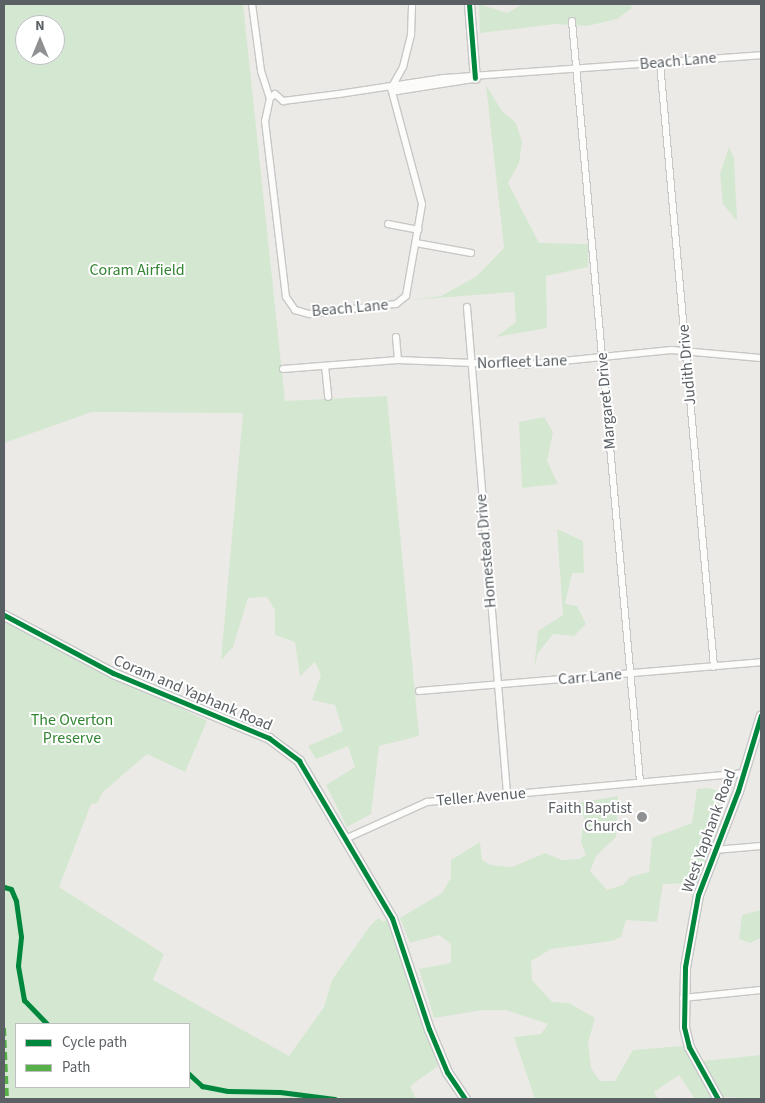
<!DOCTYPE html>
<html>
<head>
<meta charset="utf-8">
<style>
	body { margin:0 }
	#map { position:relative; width:765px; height:1103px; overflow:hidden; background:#eceae6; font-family:"Source Sans 3",sans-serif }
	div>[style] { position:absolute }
	.green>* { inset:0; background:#d4e8d1 }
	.roads { filter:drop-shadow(1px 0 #c7c7c7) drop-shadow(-1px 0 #c7c7c7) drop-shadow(0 1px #c7c7c7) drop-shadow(0 -1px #c7c7c7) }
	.street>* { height:6px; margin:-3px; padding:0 3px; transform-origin:3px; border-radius:3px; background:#fcfcfb }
	.secondary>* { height:9px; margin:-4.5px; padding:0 4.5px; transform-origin:4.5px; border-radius:4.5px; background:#fcfcfb }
	.quiet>* { height:4px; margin-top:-2px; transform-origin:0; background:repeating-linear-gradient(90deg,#58b04a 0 8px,transparent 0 12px) }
	.cycleway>* { height:5px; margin:-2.5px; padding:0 2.5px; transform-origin:2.5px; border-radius:2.5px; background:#00873e }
	.dots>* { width:14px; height:14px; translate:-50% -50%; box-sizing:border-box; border:2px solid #fff; border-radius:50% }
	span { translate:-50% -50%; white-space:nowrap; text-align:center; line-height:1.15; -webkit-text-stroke:4px #fff; paint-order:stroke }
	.street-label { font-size:16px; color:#5b6064 }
	.park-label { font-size:16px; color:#338532 }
	.poi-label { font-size:16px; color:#5b6064 }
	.right { translate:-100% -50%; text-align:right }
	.frame { position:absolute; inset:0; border:5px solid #5b6064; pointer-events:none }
	.legend { position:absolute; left:15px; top:1023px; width:175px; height:65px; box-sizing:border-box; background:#fff; border:1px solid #bdbfc1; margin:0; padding:6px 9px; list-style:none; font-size:15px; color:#5b6064 }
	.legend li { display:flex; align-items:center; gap:10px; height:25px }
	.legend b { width:25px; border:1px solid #bdbfc1 }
	.north { position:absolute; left:15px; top:15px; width:50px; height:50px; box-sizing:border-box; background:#fff; border:1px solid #bdbfc1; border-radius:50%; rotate:0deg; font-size:14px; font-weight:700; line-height:20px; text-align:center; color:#5b6064 }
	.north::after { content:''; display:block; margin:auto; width:18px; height:22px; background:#8e9092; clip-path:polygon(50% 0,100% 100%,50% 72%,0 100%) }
</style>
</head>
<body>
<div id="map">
	<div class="green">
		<div style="clip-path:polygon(evenodd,4px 4px,243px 4px,285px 401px,387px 396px,419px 736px,379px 746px,371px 814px,347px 827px,326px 785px,355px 767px,348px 746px,316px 759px,308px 746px,343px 731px,335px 705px,312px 700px,321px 675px,315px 662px,300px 676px,295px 642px,275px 635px,275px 610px,267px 597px,248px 598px,233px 647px,221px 660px,243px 413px,92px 412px,4px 443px,4px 4px,25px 25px,55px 25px,55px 55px,25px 55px,25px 25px)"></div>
		<div style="clip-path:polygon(479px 4px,507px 13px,523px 4px,630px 4px,632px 8px,617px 19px,587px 26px,555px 24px,480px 33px)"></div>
		<div style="clip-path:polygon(486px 85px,502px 111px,516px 123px,522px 142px,519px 163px,508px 183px,539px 243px,588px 244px,588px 267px,546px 276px,547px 328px,496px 337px,516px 322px,514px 292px,411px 300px,441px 296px,477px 276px,504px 248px)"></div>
		<div style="clip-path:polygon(729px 147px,734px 158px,737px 221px,723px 204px,720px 174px)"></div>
		<div style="clip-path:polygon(544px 417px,553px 432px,547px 461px,558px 484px,522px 488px,519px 422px)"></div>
		<div style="clip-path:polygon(557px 529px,583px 541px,584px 573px,572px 573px,565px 604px,577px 606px,586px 624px,574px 636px,553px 634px,538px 653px,534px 668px,538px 631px,563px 615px)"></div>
		<div style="clip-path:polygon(evenodd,4px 620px,207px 721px,185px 772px,147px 754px,103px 792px,97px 803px,91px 804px,59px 887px,164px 954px,153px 980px,289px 1056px,324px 1007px,332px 980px,370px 926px,378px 918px,384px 922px,388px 917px,438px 1066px,410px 1086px,416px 1099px,4px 1099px,4px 620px,16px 1024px,189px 1024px,189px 1087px,16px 1087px,16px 1024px)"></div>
		<div style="clip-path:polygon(708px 788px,716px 790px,722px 818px,697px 883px,663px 884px,657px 922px,626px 920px,621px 937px,612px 941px,551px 949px,531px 961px,532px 980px,552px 1002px,569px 1003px,595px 1018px,588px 1043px,591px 1068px,600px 1081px,615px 1081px,633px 1050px,682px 1046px,712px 1099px,695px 1099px,679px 1075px,654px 1092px,658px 1099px,535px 1099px,514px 1037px,541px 1034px,548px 1024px,506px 1010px,483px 1010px,434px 1018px,419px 969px,451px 963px,451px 944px,439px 935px,410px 943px,400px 918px,442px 893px,451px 878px,451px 860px,480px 842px,482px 860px,491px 865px,512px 867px,545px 853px,562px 860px,579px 859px,586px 855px,581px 842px,584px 818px,577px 803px,618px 796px,616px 837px,596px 856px,590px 871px,607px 890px,623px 885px,630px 877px,649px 872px,652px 838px,692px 823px,697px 789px)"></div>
		<div style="clip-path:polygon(761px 910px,761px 938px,750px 943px,739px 939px,742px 915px)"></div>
		<div style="clip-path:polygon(761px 1055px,761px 1099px,724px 1097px,702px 1061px)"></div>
	</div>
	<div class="roads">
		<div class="street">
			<div style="left:252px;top:4px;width:68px;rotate:82.3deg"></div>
			<div style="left:261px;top:71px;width:28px;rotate:72deg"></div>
			<div style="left:270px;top:98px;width:24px;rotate:102deg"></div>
			<div style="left:265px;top:121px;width:177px;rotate:83.2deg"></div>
			<div style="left:286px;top:297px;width:16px;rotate:55deg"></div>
			<div style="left:295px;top:310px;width:15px;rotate:16deg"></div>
			<div style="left:309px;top:314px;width:88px;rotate:-6.6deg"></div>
			<div style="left:396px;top:304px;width:13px;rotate:-39deg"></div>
			<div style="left:406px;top:296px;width:93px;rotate:-80.1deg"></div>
			<div style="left:422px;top:204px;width:120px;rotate:-105deg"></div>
			<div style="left:572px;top:21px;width:763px;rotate:84.89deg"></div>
			<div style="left:660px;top:63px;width:606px;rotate:84.89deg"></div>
			<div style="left:393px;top:85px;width:21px;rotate:-61deg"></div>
			<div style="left:403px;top:67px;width:33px;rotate:-76deg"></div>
			<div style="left:411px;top:35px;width:31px;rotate:-88deg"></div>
			<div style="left:391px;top:88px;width:7px;rotate:27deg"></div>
			<div style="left:397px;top:91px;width:77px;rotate:-9deg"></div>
			<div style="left:270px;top:98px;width:6px;rotate:-39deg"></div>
			<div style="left:275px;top:94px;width:11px;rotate:41deg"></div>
			<div style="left:283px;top:101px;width:56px;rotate:-7.1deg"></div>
			<div style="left:339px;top:94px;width:106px;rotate:-8.7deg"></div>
			<div style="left:444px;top:78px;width:318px;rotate:-4.1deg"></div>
			<div style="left:388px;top:224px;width:31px;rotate:11deg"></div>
			<div style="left:416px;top:243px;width:56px;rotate:10.3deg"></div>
			<div style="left:467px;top:307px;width:490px;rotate:85.3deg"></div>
			<div style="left:396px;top:337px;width:23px;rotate:85deg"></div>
			<div style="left:325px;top:366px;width:31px;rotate:84deg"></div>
			<div style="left:283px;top:369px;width:115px;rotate:-4.5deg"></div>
			<div style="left:398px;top:360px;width:125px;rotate:2.3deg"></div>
			<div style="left:523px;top:365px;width:149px;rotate:-5.8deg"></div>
			<div style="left:671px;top:350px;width:90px;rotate:5.1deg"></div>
			<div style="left:419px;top:691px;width:343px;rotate:-4.8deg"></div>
			<div style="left:345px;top:839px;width:90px;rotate:-24.3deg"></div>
			<div style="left:427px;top:802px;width:317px;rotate:-5.2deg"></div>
			<div style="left:715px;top:850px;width:46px;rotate:-5deg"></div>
			<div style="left:683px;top:998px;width:78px;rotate:-5.9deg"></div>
		</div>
		<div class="secondary">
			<div style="left:469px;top:4px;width:74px;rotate:85.4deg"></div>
			<div style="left:4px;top:615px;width:123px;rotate:28deg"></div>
			<div style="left:113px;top:673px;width:169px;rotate:22.6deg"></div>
			<div style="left:269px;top:738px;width:38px;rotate:37deg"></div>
			<div style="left:299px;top:761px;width:182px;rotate:59.4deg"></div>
			<div style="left:392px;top:918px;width:117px;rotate:71.6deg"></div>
			<div style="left:429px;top:1029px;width:47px;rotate:67.3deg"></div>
			<div style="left:447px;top:1072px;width:32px;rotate:56deg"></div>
			<div style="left:718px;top:1099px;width:60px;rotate:-119.1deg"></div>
			<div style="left:689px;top:1047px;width:21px;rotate:-104deg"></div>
			<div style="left:684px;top:1027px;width:60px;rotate:-89deg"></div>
			<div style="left:685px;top:967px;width:73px;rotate:-79.8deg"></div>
			<div style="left:698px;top:895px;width:111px;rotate:-69deg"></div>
			<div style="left:738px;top:791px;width:79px;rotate:-73.2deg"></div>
		</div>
	</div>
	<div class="quiet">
		<div style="left:4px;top:1028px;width:71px;rotate:87.6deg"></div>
	</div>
	<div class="cycleway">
		<div style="left:469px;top:4px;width:74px;rotate:85.4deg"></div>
		<div style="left:4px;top:615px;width:123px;rotate:28deg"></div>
		<div style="left:113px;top:673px;width:169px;rotate:22.6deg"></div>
		<div style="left:269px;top:738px;width:38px;rotate:37deg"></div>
		<div style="left:299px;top:761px;width:182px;rotate:59.4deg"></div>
		<div style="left:392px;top:918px;width:117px;rotate:71.6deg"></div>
		<div style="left:429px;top:1029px;width:47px;rotate:67.3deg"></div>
		<div style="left:447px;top:1072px;width:32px;rotate:56deg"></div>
		<div style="left:4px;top:887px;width:7px;rotate:16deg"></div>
		<div style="left:11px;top:889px;width:13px;rotate:67deg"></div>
		<div style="left:16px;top:901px;width:36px;rotate:82deg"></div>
		<div style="left:21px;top:937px;width:29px;rotate:96deg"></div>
		<div style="left:18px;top:966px;width:35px;rotate:80deg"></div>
		<div style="left:24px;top:1000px;width:33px;rotate:46deg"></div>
		<div style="left:189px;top:1074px;width:18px;rotate:43deg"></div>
		<div style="left:202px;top:1086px;width:26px;rotate:11deg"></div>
		<div style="left:228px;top:1091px;width:52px;rotate:1.1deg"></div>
		<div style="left:280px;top:1092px;width:55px;rotate:7.3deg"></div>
		<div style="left:718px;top:1099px;width:60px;rotate:-119.1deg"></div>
		<div style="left:689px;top:1047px;width:21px;rotate:-104deg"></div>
		<div style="left:684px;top:1027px;width:60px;rotate:-89deg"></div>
		<div style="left:685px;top:967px;width:73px;rotate:-79.8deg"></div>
		<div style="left:698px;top:895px;width:111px;rotate:-69deg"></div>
		<div style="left:738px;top:791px;width:79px;rotate:-73.2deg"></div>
	</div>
	<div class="dots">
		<div style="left:642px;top:817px;background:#8e9092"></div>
	</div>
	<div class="street-label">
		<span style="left:678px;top:61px;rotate:-5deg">Beach Lane</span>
		<span style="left:350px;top:308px;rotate:-5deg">Beach Lane</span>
		<span style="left:522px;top:362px;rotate:-2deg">Norfleet Lane</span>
		<span style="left:687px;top:365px;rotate:-95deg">Judith Drive</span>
		<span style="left:606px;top:401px;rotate:-95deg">Margaret Drive</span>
		<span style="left:486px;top:551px;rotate:-95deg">Homestead Drive</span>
		<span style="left:590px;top:677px;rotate:-5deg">Carr Lane</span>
		<span style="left:193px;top:693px;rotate:23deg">Coram and Yaphank Road</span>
		<span style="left:481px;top:797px;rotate:-5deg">Teller Avenue</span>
		<span style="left:709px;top:831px;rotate:-70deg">West Yaphank Road</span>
	</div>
	<div class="park-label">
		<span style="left:137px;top:270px">Coram Airfield</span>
		<span style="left:72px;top:729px">The Overton<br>Preserve</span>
	</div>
	<div class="poi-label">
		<span class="right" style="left:632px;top:817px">Faith Baptist<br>Church</span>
	</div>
	<div class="frame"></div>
	<ul class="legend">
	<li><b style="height:6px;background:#00873e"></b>Cycle path</li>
	<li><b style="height:6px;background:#58b04a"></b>Path</li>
	</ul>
	<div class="north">N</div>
</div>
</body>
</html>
